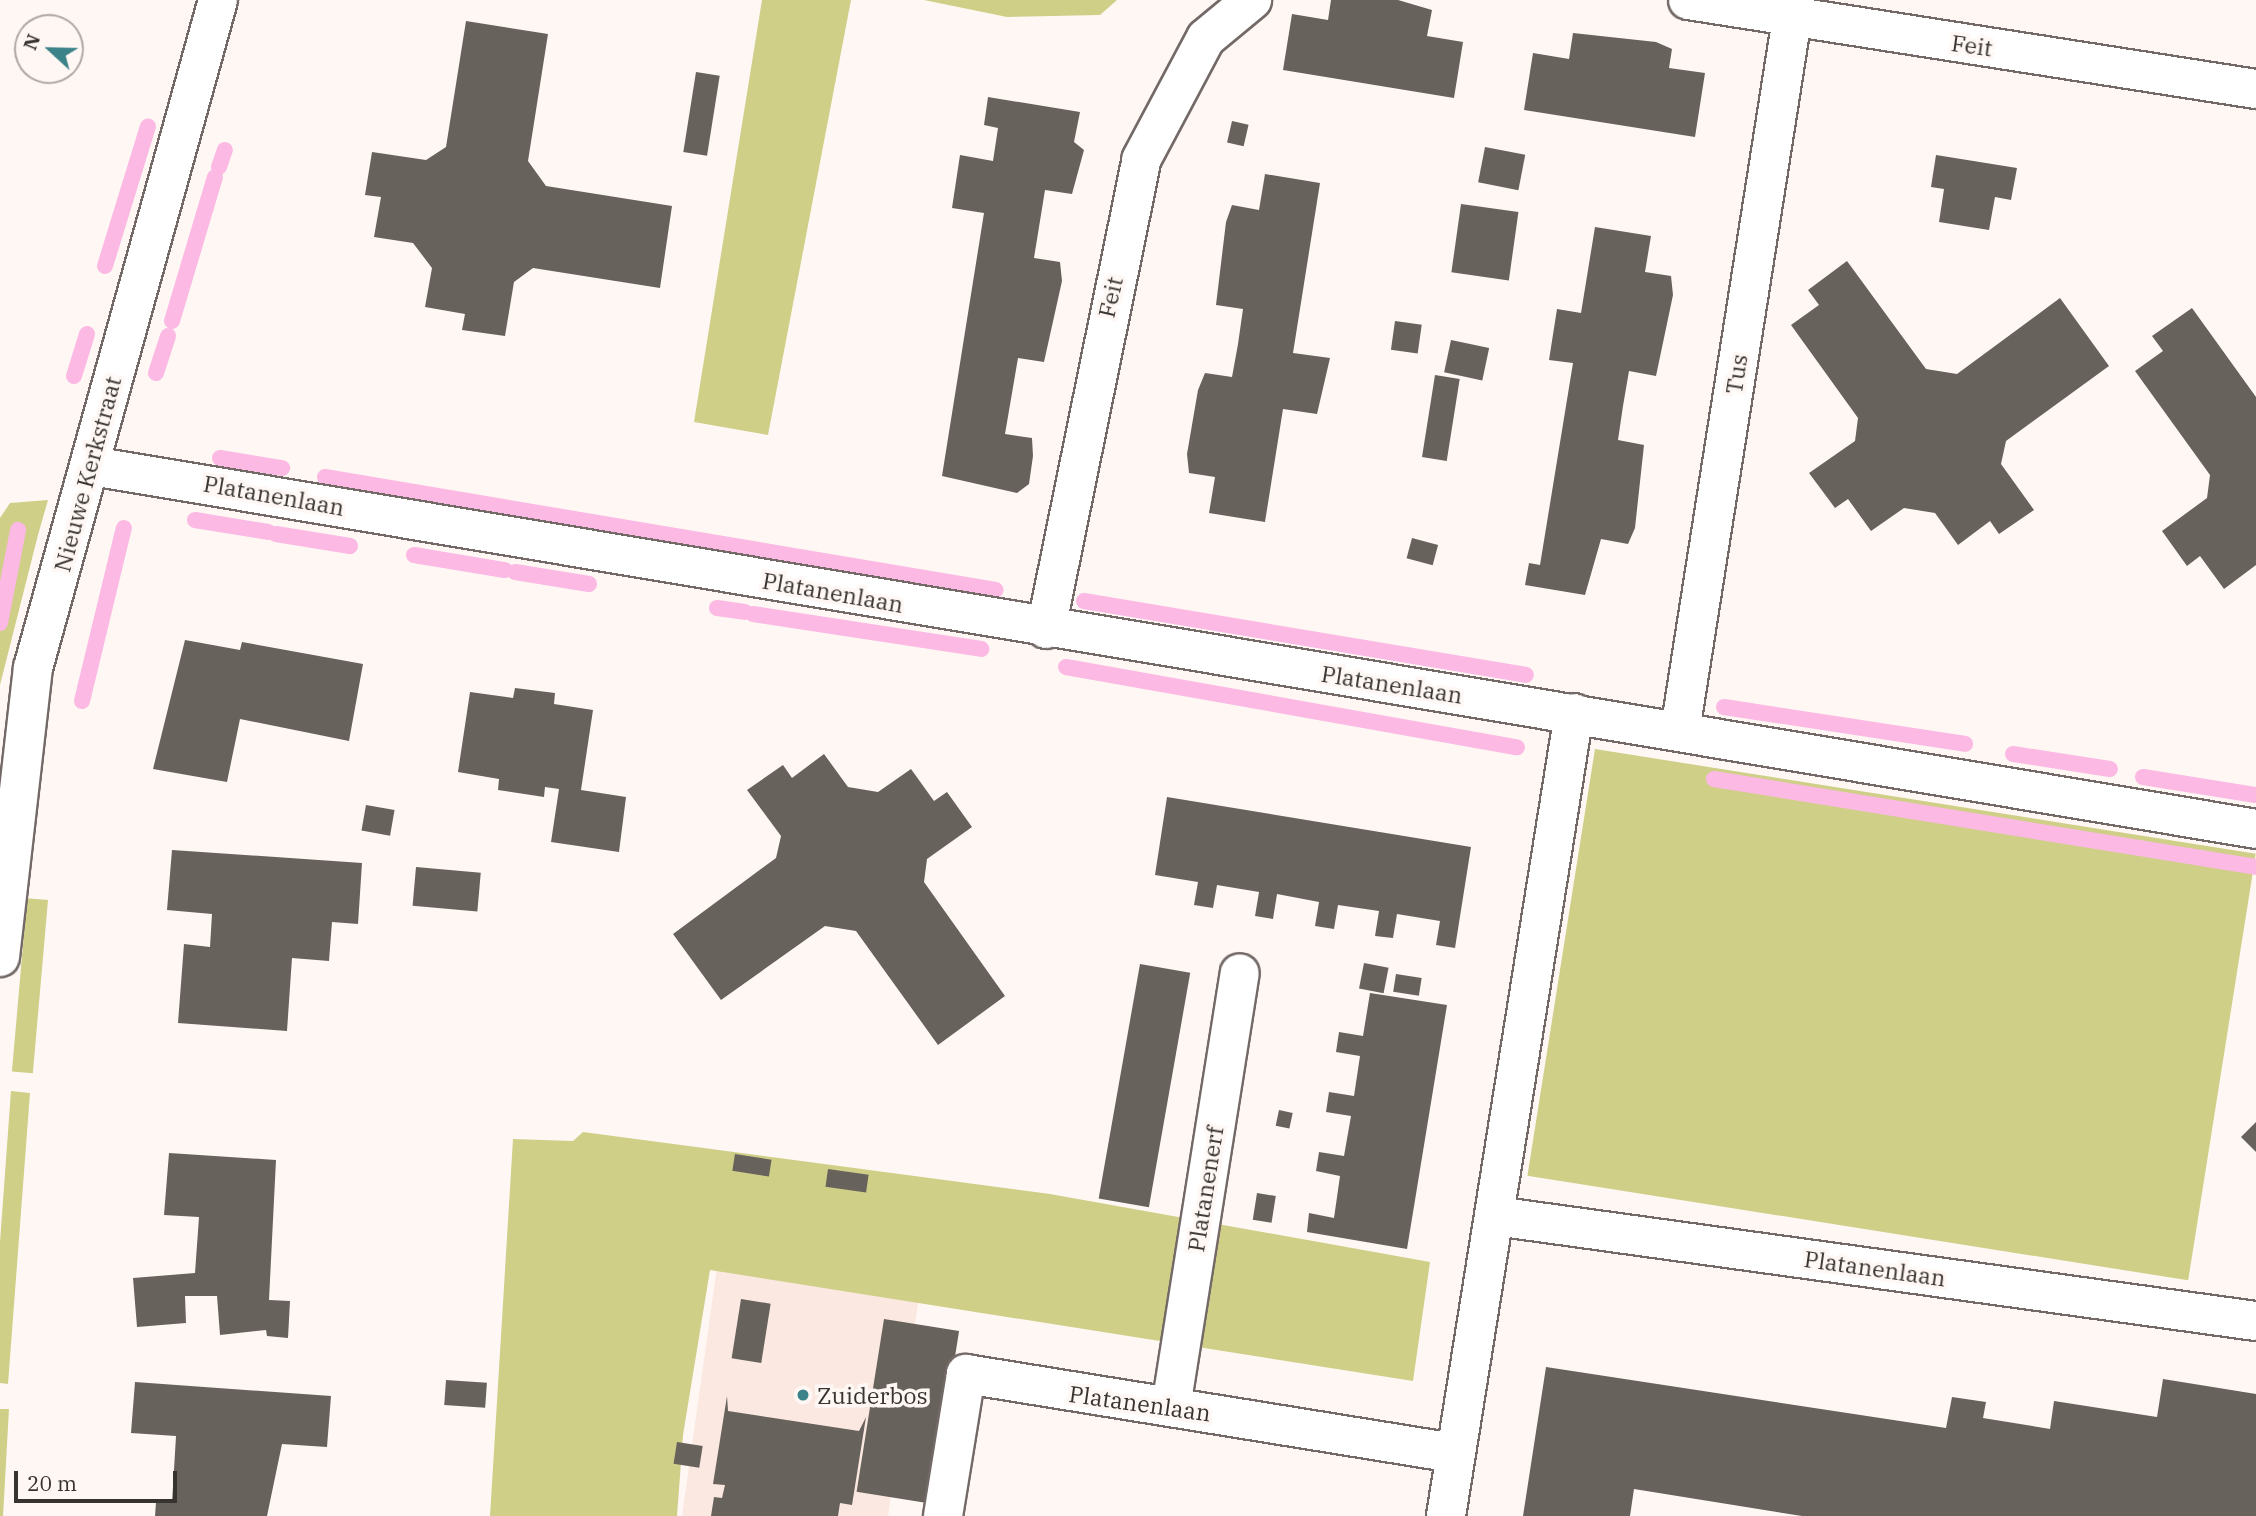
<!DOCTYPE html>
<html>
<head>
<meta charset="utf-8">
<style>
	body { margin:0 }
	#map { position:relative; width:2256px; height:1516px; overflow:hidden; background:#fff7f4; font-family:"IBM Plex Serif",serif }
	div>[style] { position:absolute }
	.built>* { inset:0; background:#fae8e1; transform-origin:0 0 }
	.green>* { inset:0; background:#cfcf88; transform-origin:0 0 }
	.stream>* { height:16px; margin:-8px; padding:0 8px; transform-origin:8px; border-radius:8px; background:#fbb9e3 }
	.building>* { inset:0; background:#67625c; transform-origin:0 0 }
	.roads { filter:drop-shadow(2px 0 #736a67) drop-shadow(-2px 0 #736a67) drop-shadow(0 2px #736a67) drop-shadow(0 -2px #736a67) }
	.street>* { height:38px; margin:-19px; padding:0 19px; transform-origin:19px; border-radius:19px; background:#fff }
	.dots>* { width:19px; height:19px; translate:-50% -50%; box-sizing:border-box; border:4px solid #fff7f4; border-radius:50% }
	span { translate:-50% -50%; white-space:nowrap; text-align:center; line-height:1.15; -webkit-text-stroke:7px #fff7f4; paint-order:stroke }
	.street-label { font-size:23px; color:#363331 }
	.poi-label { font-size:23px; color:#363331 }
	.left { translate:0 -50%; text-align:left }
	.north { position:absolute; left:14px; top:14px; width:70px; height:70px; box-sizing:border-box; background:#fff7f4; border:2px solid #afa9a6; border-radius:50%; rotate:292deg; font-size:19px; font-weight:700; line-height:28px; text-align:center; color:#363331 }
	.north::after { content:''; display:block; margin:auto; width:24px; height:32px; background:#3b8289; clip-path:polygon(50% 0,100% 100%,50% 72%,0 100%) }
	.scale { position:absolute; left:14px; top:1471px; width:163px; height:32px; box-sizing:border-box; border:4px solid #363331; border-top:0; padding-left:9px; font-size:21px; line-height:24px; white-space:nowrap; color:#363331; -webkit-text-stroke:5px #fff7f4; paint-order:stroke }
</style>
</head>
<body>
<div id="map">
	<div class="built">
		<div style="left:720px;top:1246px;width:204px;height:272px;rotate:8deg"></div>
	</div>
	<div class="green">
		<div style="clip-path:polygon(762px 0,851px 0,768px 435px,694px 422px)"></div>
		<div style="clip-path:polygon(924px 0,1117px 0,1100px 15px,1007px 17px)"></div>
		<div style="clip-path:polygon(48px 500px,38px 535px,0 685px,0 518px,10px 503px)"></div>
		<div style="left:1595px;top:749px;width:669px;height:432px;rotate:9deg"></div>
		<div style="left:48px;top:900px;width:174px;height:21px;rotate:95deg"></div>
		<div style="clip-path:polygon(11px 1091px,30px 1093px,8px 1384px,0 1383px,0 1242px)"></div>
		<div style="clip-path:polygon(583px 1132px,1050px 1194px,1430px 1262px,1413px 1381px,710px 1270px,683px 1435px,677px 1516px,490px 1516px,513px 1139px,573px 1141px)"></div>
		<div style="clip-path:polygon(0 1409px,9px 1409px,3px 1516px,0 1516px)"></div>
	</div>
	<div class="stream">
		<div style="left:219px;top:167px;width:18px;rotate:-71deg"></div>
		<div style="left:105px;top:266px;width:146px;rotate:-72.9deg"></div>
		<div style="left:172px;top:321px;width:150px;rotate:-73.4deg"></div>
		<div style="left:156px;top:373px;width:39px;rotate:-72deg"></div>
		<div style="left:74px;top:376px;width:44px;rotate:-72.8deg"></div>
		<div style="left:220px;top:458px;width:63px;rotate:9.2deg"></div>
		<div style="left:325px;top:477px;width:680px;rotate:9.56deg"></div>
		<div style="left:195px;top:520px;width:74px;rotate:9.3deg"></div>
		<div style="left:276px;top:534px;width:75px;rotate:9.2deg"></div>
		<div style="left:414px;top:555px;width:92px;rotate:9.4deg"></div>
		<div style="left:515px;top:572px;width:75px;rotate:9.2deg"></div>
		<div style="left:1084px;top:601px;width:448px;rotate:9.5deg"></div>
		<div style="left:717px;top:608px;width:28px;rotate:8deg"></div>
		<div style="left:753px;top:614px;width:231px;rotate:8.7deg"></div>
		<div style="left:0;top:623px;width:95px;rotate:-79deg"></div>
		<div style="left:1066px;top:667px;width:458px;rotate:10.1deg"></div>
		<div style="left:82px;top:701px;width:178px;rotate:-76.4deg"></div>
		<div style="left:1724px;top:707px;width:244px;rotate:8.7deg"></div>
		<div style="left:2013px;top:754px;width:98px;rotate:8.8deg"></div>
		<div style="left:2143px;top:777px;width:114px;rotate:9.1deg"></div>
		<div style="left:1714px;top:779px;width:549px;rotate:9.22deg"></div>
	</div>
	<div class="building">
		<div style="clip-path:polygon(1331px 0,1398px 0,1432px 10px,1427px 36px,1463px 42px,1454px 98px,1283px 70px,1292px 14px,1328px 20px)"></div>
		<div style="clip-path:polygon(466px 21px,548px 34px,528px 161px,546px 186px,672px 206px,660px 288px,533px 268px,514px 282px,505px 336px,462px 330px,465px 314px,425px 307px,432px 268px,413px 243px,374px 237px,381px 197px,365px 195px,372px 152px,426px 160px,446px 147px)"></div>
		<div style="clip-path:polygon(1573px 33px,1656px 42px,1672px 49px,1669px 68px,1705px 73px,1695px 137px,1524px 110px,1533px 53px,1569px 59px)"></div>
		<div style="left:696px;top:72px;width:24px;height:81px;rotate:9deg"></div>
		<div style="clip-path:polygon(988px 97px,1080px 112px,1074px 142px,1084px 150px,1072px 194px,1045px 190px,1034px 258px,1060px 262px,1062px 281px,1044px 362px,1018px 358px,1005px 434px,1032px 438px,1033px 456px,1029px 484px,1017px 493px,942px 476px,984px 213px,952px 208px,960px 155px,993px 161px,998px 128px,984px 125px)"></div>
		<div style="left:1232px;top:121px;width:17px;height:22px;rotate:13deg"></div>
		<div style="left:1485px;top:147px;width:41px;height:36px;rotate:11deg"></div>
		<div style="clip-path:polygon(1936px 155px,2017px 168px,2011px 200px,1995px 197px,1989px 230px,1939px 222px,1944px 189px,1931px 187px)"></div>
		<div style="clip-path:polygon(1265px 174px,1320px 183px,1293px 353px,1330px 358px,1317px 414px,1283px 409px,1265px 522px,1209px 513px,1215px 477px,1189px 473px,1187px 454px,1198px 390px,1205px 373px,1232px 377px,1238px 344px,1243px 309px,1216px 305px,1226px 222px,1232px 205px,1259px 210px)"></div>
		<div style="left:1461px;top:204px;width:58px;height:69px;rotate:8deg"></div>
		<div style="clip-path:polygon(1595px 227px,1651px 236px,1645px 272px,1671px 276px,1673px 295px,1656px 376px,1629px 371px,1623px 406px,1618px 440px,1644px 445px,1635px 528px,1628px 544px,1601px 539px,1585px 595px,1525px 585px,1529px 563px,1540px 565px,1573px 363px,1549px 360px,1557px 309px,1581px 313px)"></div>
		<div style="clip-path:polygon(1847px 261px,1926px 369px,1957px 374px,2060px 298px,2109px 366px,2006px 441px,2001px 464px,2034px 510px,1999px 534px,1990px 521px,1958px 545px,1935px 513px,1904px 508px,1871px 531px,1848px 499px,1835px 508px,1809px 473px,1855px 441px,1858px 418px,1791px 325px,1819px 305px,1808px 290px)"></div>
		<div style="clip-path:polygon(2192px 308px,2256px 397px,2256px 565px,2224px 589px,2200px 556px,2187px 566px,2162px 531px,2207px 498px,2210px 475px,2135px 371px,2163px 351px,2152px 336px)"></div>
		<div style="left:1395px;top:321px;width:27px;height:29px;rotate:8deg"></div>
		<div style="left:1451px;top:340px;width:39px;height:33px;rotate:12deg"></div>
		<div style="left:1435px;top:375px;width:25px;height:83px;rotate:9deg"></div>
		<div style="left:1412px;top:538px;width:27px;height:21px;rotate:15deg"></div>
		<div style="clip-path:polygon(185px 640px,240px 650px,242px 642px,363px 664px,349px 741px,240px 719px,227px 782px,153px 769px)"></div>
		<div style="clip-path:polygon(515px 688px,555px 693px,554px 704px,593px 710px,581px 790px,626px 797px,619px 852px,551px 842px,559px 789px,545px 787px,544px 797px,498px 790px,499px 779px,458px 772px,470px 692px,513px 698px)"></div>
		<div style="clip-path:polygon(824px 754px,848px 787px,878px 792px,911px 769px,934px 801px,947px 792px,972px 827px,927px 859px,924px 882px,1005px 996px,938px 1045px,856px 931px,825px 926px,721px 1000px,673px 934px,776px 858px,781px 836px,747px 790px,783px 765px,792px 778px)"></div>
		<div style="clip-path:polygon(1167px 797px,1471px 847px,1455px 948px,1436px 945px,1440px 921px,1397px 914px,1393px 938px,1375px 936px,1379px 911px,1338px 905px,1334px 929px,1315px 926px,1319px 902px,1277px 894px,1273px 919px,1255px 916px,1259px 892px,1217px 885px,1213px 908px,1194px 905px,1198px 882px,1155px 875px)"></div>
		<div style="left:366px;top:805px;width:29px;height:26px;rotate:10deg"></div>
		<div style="clip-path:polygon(172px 850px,362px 863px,358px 924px,332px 922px,329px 961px,292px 958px,287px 1031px,178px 1023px,184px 944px,210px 947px,212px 914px,167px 910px)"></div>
		<div style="left:416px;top:867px;width:65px;height:39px;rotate:5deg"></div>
		<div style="left:1364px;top:963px;width:25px;height:26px;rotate:11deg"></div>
		<div style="left:1140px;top:964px;width:51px;height:238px;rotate:10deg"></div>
		<div style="left:1396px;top:974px;width:26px;height:18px;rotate:9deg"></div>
		<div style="clip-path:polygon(1370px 993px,1447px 1005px,1407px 1249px,1307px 1232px,1309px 1213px,1334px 1218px,1340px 1176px,1316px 1171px,1319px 1152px,1344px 1156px,1351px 1116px,1326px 1112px,1329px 1092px,1354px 1096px,1360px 1056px,1336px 1052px,1339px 1032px,1363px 1036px)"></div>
		<div style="left:1279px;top:1110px;width:14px;height:16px;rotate:12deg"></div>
		<div style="clip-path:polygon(2256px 1122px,2256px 1152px,2241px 1137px)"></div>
		<div style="clip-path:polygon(169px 1153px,276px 1160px,269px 1300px,290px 1301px,288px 1338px,267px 1336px,266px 1330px,220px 1335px,217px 1296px,185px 1296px,186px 1323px,137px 1327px,133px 1278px,195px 1273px,199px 1217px,164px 1215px)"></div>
		<div style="left:735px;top:1154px;width:37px;height:17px;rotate:9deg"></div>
		<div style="left:828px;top:1169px;width:41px;height:18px;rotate:8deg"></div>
		<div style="left:1257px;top:1193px;width:19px;height:27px;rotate:9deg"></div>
		<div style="left:741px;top:1299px;width:30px;height:60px;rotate:9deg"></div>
		<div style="left:884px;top:1319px;width:76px;height:175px;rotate:9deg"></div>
		<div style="clip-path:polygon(1546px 1367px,1946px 1428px,1952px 1397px,1986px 1402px,1983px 1418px,2050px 1429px,2054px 1401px,2157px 1417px,2163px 1379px,2256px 1394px,2256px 1516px,1802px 1516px,1634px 1489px,1630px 1516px,1523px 1516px)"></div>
		<div style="left:446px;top:1380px;width:41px;height:25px;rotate:4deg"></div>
		<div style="clip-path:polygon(135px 1382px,331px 1396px,327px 1447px,282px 1444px,267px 1516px,155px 1516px,156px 1502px,172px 1503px,176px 1436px,131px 1433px)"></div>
		<div style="clip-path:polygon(727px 1396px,728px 1411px,859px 1431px,866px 1417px,852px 1505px,840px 1503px,838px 1516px,711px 1516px,714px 1497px,722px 1498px,725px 1485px,713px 1484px)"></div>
		<div style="left:677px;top:1442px;width:26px;height:22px;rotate:9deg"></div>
	</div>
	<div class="roads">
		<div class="street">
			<div style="left:1688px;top:0;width:575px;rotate:8.91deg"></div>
			<div style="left:92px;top:466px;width:2194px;rotate:9.52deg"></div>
			<div style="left:1046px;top:629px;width:479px;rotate:-78.5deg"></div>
			<div style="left:1141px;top:160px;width:138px;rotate:-62deg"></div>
			<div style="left:1206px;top:38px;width:60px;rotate:-39.6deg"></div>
			<div style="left:1680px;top:731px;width:722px;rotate:-81.07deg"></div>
			<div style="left:0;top:957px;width:291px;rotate:-83.5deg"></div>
			<div style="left:33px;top:668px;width:693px;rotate:-74.52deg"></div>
			<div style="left:1495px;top:1216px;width:768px;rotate:7.86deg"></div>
			<div style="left:1171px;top:1407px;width:439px;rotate:-81deg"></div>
			<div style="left:943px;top:1516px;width:144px;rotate:-80.8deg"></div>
			<div style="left:966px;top:1374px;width:496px;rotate:9.2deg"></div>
			<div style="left:1446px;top:1516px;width:813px;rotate:-80.94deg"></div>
		</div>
	</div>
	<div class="dots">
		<div style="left:803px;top:1395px;background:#3b8289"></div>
	</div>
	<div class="street-label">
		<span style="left:1972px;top:45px;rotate:8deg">Feit</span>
		<span style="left:1110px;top:297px;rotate:-77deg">Feit</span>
		<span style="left:1736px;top:374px;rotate:-81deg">Tus</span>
		<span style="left:87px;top:474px;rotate:-75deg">Nieuwe Kerkstraat</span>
		<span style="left:274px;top:495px;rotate:10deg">Platanenlaan</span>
		<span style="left:833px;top:592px;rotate:10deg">Platanenlaan</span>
		<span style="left:1392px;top:684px;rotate:9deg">Platanenlaan</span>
		<span style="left:1205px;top:1189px;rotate:-81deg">Platanenerf</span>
		<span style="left:1875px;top:1268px;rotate:8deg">Platanenlaan</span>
		<span style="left:1140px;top:1403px;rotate:8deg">Platanenlaan</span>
	</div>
	<div class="poi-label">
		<span class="left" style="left:817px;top:1395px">Zuiderbos</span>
	</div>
	<div class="north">N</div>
	<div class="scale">20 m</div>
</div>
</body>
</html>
